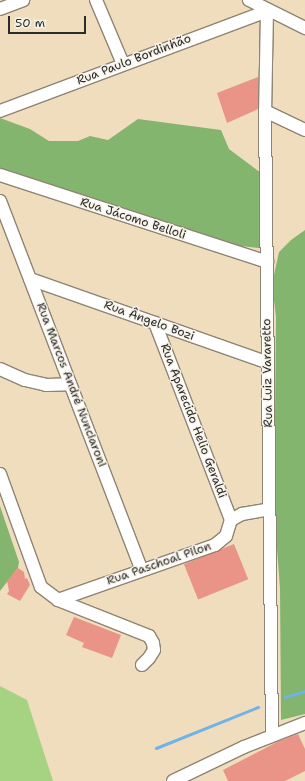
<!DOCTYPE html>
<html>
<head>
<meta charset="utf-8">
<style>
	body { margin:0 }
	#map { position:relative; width:305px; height:781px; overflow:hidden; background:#f0ddbd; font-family:"Shantell Sans",sans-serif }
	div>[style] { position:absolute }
	.green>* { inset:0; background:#a5d381 }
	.forest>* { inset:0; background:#84b56f }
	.stream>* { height:3px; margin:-1.5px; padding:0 1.5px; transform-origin:1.5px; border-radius:1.5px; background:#70b3e5 }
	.building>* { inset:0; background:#ea9387; transform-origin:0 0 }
	.roads { filter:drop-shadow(1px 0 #8e8474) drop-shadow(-1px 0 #8e8474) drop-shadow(0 1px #8e8474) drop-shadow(0 -1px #8e8474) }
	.minor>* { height:12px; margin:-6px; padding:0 6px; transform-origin:6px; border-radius:6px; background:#fff }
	span { translate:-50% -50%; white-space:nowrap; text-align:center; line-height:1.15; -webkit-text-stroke:3px #f7f3e8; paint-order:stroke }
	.street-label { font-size:12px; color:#2b2b2b }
	.scale { position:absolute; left:8px; top:16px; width:78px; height:18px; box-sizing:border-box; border:2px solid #2b2b2b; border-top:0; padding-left:5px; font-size:12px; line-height:14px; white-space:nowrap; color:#2b2b2b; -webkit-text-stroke:3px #f7f3e8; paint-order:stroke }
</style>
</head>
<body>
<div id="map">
	<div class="green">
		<div style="clip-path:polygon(0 686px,27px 700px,53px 781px,0 781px)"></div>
	</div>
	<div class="forest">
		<div style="clip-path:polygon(0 118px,30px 129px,49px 141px,78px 141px,90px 136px,108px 140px,138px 119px,221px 130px,229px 149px,261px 173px,263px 195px,259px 248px,223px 244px,0 171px)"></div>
		<div style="clip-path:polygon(305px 230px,305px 714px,281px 720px,280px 588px,274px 509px,276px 317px,272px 284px,279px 252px,291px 240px)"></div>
		<div style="clip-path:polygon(0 506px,19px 562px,18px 568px,0 591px)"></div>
	</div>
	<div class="stream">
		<div style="left:285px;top:697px;width:21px;rotate:-17deg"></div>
		<div style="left:156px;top:748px;width:110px;rotate:-21.9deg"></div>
	</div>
	<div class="building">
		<div style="clip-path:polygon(258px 77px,258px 109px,227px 123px,217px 93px)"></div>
		<div style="left:234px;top:544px;width:38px;height:54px;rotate:68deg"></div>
		<div style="clip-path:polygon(18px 568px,24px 572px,25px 579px,27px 578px,30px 585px,20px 601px,7px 594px,9px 591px,7px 581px)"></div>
		<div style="clip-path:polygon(74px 617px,121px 635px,112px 658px,82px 647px,84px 643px,66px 635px)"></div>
		<div style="clip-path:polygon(298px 734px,305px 749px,305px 771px,285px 781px,228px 781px,223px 770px,279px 741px)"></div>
	</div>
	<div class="roads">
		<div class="minor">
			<div style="left:96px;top:0;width:69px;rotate:67.1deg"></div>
			<div style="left:249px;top:0;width:63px;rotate:26.6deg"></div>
			<div style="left:0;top:9px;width:25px;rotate:-21deg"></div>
			<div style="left:267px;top:11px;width:100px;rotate:91.1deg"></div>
			<div style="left:265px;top:111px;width:624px;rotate:89.36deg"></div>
			<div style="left:0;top:111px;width:285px;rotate:-20.5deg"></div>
			<div style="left:265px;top:111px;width:44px;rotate:25.4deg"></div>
			<div style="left:0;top:175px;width:281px;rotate:18deg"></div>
			<div style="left:0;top:201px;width:394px;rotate:69deg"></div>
			<div style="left:30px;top:279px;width:252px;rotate:19.4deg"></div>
			<div style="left:155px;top:323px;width:211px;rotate:68.9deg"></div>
			<div style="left:0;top:369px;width:27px;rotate:24deg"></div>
			<div style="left:25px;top:380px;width:22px;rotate:13deg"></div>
			<div style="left:46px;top:385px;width:24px;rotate:-2deg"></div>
			<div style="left:0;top:474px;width:120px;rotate:70.1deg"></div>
			<div style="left:41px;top:587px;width:21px;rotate:37deg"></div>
			<div style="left:58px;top:600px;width:98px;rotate:21.6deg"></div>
			<div style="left:149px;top:636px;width:8px;rotate:60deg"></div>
			<div style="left:153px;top:643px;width:7px;rotate:82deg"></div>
			<div style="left:154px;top:650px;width:9px;rotate:122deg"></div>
			<div style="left:149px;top:658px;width:10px;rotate:135deg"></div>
			<div style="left:58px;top:600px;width:166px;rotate:-19.3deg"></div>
			<div style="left:215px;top:545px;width:14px;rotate:-39deg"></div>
			<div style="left:226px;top:536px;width:17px;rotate:-73deg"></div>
			<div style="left:231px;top:520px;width:13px;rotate:-29deg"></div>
			<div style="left:242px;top:514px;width:27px;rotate:-10deg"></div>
			<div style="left:173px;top:781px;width:79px;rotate:-25.6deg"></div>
			<div style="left:244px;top:747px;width:66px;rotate:-21.5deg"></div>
		</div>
	</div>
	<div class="street-label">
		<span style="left:134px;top:60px;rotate:-21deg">Rua Paulo Bordinhão</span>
		<span style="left:133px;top:219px;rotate:18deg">Rua Jácomo Belloli</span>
		<span style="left:149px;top:321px;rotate:20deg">Rua Ângelo Bozi</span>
		<span style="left:268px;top:373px;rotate:-91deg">Rua Luiz Vararetto</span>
		<span style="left:71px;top:385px;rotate:69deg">Rua Marcos André Nunciaroni</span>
		<span style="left:193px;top:421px;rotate:69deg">Rua Aparecido Helio Geraldi</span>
		<span style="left:159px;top:564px;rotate:-19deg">Rua Paschoal Pilon</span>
	</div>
	<div class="scale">50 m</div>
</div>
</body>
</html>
